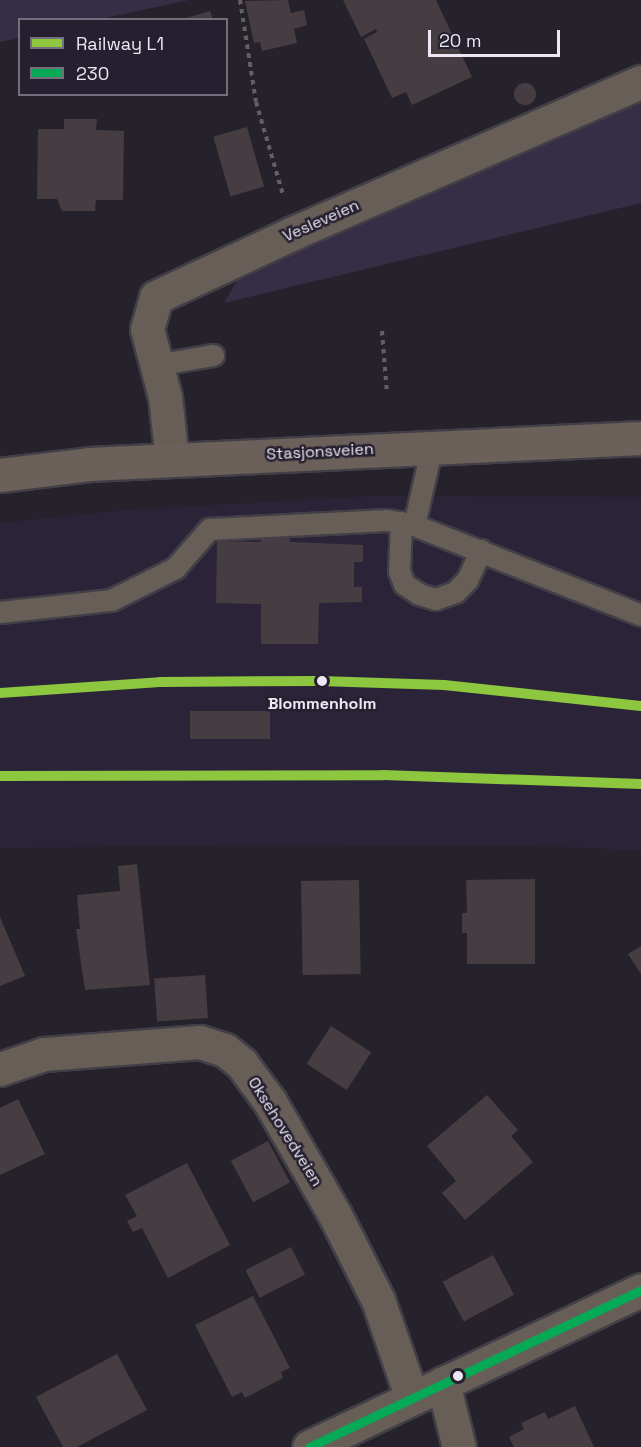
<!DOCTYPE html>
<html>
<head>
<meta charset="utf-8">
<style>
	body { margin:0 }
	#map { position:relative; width:641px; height:1447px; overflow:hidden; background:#26222c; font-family:"Space Grotesk",sans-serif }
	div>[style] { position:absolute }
	.built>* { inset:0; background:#2b2438 }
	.green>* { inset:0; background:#362d47 }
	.building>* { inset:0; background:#453d41; transform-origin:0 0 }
	.round { border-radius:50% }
	.path>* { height:4px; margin-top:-2px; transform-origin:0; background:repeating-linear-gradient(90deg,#655f5f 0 4.5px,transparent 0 9px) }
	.roads { filter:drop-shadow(2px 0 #423f47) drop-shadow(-2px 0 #423f47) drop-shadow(0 2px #423f47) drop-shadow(0 -2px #423f47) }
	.lane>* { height:21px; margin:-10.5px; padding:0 10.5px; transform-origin:10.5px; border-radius:10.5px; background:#675e57 }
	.street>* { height:33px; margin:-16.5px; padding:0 16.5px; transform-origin:16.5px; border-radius:16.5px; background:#675e57 }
	.secondary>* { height:33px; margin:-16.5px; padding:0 16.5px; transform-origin:16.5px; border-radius:16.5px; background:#6b615a }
	.bus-1>* { height:9px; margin:-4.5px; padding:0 4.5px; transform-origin:4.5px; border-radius:4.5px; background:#06aa56 }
	.rail-1>* { height:10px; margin:-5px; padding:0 5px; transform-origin:5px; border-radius:5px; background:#8dc63f }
	.dots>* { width:16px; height:16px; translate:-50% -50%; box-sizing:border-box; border:3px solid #251f2f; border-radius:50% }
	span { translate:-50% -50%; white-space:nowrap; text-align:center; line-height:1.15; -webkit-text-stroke:5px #251f2f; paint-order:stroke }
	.street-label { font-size:16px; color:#ebe8f3 }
	.stop-label { font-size:16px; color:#ebe8f3; font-weight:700 }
	.legend { position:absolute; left:18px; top:18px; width:210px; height:78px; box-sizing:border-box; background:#251f2f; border:2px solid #746f7d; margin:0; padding:8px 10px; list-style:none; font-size:18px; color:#ebe8f3 }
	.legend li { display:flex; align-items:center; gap:12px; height:30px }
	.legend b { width:30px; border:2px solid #746f7d }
	.scale { position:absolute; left:428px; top:30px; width:132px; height:27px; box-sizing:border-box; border:3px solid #ebe8f3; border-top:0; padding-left:8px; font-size:18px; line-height:21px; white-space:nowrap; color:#ebe8f3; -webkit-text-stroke:4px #251f2f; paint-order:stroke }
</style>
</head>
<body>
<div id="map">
	<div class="built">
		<div style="clip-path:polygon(376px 496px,641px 497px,641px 851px,572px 847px,266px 845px,0 848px,0 523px,125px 510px)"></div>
	</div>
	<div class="green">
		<div style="clip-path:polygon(0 0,189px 0,101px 19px,20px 20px,19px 38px,0 42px)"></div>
		<div style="clip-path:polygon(641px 94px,641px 203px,224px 303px,255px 251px)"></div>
	</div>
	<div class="building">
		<div style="clip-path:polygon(288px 0,291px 13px,304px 10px,307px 25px,294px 29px,297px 43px,262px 51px,260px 42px,254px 43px,245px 1px)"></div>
		<div style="clip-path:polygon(343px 0,436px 0,472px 77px,412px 105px,406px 92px,392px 98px,364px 39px,377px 32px,376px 29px,361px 37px)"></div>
		<div style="clip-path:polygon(210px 11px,213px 20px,183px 20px,183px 19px)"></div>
		<div class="round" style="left:514px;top:83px;width:22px;height:22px"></div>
		<div style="clip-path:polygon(64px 119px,97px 119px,96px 130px,124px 131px,123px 200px,96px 200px,95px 211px,62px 211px,57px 199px,37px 199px,38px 129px,64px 129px)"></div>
		<div style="left:247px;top:127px;width:62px;height:35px;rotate:74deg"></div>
		<div style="clip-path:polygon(261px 526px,290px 527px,290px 542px,363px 545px,363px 562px,354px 562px,354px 587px,362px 587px,362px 602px,319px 603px,318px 644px,261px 644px,261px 604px,216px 603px,217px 541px,261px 542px)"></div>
		<div style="left:190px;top:711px;width:80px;height:28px"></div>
		<div style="clip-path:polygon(137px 864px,150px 985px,85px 990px,76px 929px,80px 929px,77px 895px,120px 891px,118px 866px)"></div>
		<div style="clip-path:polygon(535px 879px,535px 964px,467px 964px,467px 933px,462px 933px,462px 913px,467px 913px,466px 880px)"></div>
		<div style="left:359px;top:880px;width:94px;height:58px;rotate:89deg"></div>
		<div style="clip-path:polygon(0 917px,25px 976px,0 986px)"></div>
		<div style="clip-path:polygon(641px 946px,641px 974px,628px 954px)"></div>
		<div style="left:205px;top:975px;width:43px;height:51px;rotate:86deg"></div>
		<div style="left:331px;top:1026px;width:48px;height:45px;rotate:33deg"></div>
		<div style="clip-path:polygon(487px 1095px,518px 1130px,511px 1136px,533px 1162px,465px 1220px,442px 1193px,456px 1181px,427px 1146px)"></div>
		<div style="clip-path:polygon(18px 1099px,45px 1154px,0 1175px,0 1108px)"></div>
		<div style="left:268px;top:1141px;width:47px;height:42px;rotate:62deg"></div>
		<div style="clip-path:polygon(187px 1163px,230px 1245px,168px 1278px,142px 1228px,133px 1232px,127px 1221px,137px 1216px,125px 1195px)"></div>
		<div style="left:291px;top:1247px;width:31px;height:51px;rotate:63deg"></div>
		<div style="left:493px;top:1255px;width:45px;height:57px;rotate:62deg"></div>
		<div style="clip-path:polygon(253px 1296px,290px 1368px,281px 1372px,283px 1378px,245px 1398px,242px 1392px,232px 1397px,195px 1325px)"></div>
		<div style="clip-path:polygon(117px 1354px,147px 1410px,77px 1447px,63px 1447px,36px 1397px)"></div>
		<div style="clip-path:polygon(575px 1406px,594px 1447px,514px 1447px,509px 1437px,524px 1429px,521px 1423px,545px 1412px,548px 1419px)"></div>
	</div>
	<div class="path">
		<div style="left:240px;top:0;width:103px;rotate:81.1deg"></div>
		<div style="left:256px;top:102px;width:97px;rotate:73.8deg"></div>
		<div style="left:382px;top:331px;width:62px;rotate:85.4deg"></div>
	</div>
	<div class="roads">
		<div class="lane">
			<div style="left:155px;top:365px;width:59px;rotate:-9.8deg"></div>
			<div style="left:401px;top:522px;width:49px;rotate:92.3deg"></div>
			<div style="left:399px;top:571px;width:14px;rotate:69deg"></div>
			<div style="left:404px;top:584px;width:18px;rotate:34deg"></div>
			<div style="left:419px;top:594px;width:17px;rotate:17deg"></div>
			<div style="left:435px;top:599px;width:21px;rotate:-19deg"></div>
			<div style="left:455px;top:592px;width:17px;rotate:-45deg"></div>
			<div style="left:467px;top:580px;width:33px;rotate:-65deg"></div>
			<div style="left:414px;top:525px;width:81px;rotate:-77.2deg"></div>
			<div style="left:0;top:612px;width:112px;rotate:-6.2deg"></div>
			<div style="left:111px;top:600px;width:72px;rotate:-26.6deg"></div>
			<div style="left:175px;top:568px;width:52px;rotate:-48.9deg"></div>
			<div style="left:209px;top:529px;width:178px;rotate:-2.9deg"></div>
			<div style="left:387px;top:520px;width:27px;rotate:10deg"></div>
			<div style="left:414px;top:525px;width:244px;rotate:21.6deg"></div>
		</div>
		<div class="street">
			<div style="left:172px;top:460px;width:63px;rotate:-96.3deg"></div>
			<div style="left:165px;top:397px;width:70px;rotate:-104.8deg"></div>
			<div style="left:147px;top:329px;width:33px;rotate:-74deg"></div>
			<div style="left:156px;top:297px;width:151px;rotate:-25deg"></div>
			<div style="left:293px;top:233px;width:379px;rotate:-23.5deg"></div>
			<div style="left:0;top:1069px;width:46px;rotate:-18.8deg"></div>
			<div style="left:44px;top:1054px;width:156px;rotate:-4.4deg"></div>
			<div style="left:200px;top:1042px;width:26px;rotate:18deg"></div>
			<div style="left:225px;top:1050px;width:22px;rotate:39deg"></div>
			<div style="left:242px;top:1064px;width:47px;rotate:53.6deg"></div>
			<div style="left:270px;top:1102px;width:130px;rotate:60.1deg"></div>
			<div style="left:335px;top:1215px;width:95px;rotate:63.2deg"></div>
			<div style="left:378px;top:1300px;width:104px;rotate:70.9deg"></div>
			<div style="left:443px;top:1383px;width:66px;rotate:76deg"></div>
			<div style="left:309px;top:1447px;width:367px;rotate:-25.3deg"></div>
		</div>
		<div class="secondary">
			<div style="left:0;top:475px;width:90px;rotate:-7deg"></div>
			<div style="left:89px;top:464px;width:553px;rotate:-2.7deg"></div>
		</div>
	</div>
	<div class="bus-1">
		<div style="left:309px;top:1447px;width:367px;rotate:-25.3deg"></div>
	</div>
	<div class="rail-1">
		<div style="left:0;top:693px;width:160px;rotate:-3.9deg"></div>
		<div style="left:160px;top:682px;width:160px;rotate:-0.4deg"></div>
		<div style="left:320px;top:681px;width:124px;rotate:1.8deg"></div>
		<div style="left:444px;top:685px;width:198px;rotate:6.1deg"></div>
		<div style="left:0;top:776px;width:383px;rotate:-0.1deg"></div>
		<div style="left:383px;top:775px;width:258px;rotate:2deg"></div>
	</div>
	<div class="dots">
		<div style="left:322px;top:681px;background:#ebe8f3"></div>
		<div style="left:458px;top:1376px;background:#ebe8f3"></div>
	</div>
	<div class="street-label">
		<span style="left:321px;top:221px;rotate:-24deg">Vesleveien</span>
		<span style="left:320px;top:452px;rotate:-3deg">Stasjonsveien</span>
		<span style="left:285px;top:1132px;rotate:58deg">Oksehovedveien</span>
	</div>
	<div class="stop-label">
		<span style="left:322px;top:704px">Blommenholm</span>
	</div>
	<ul class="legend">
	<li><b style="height:8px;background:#8dc63f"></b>Railway L1</li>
	<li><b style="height:8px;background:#06aa56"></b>230</li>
	</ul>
	<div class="scale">20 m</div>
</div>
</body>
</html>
